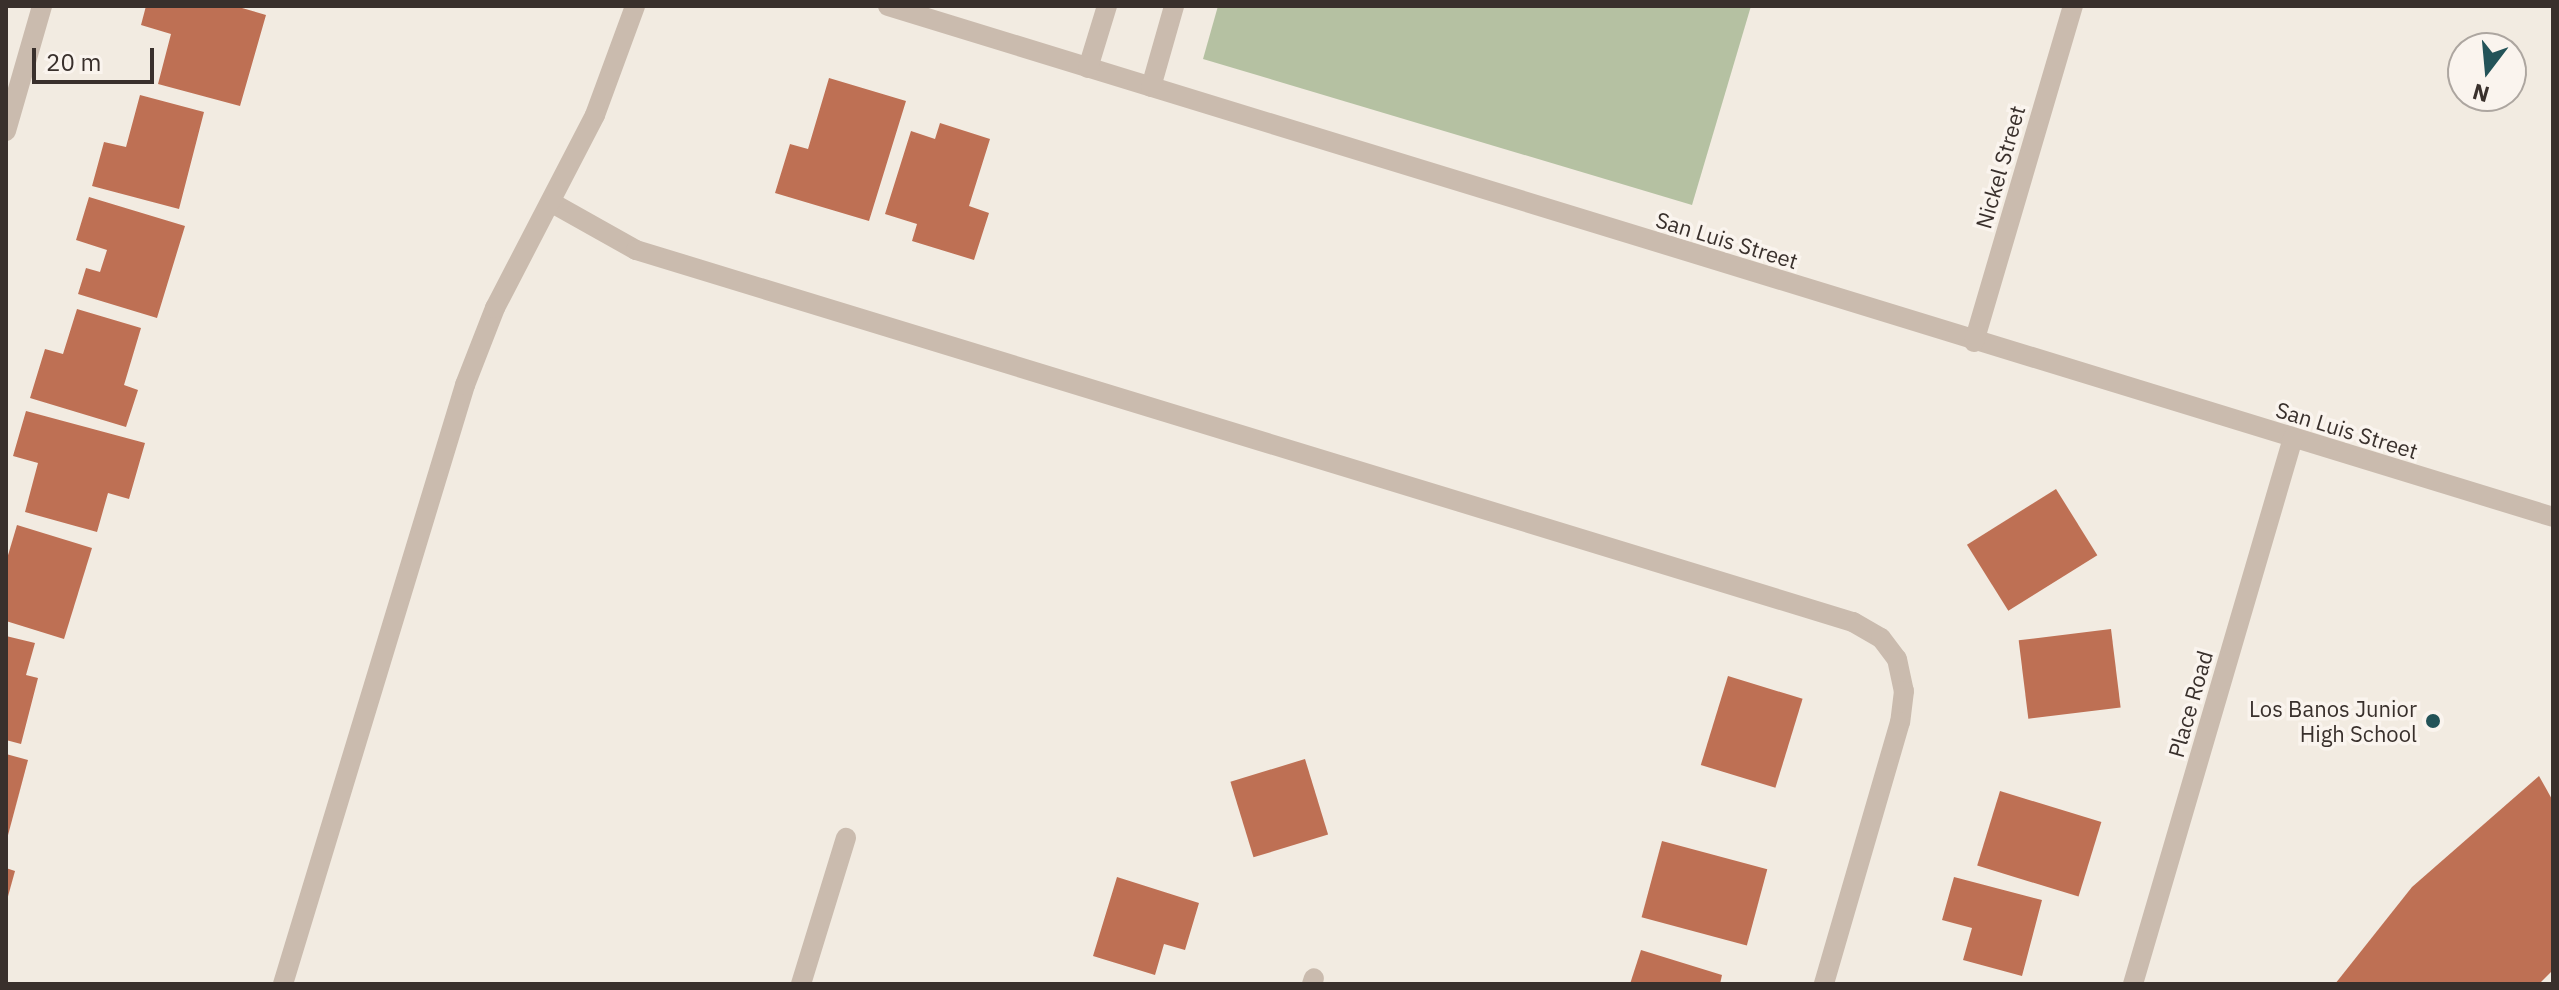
<!DOCTYPE html>
<html>
<head>
<meta charset="utf-8">
<style>
	body { margin:0 }
	#map { position:relative; width:2559px; height:990px; overflow:hidden; background:#f2ebe1; font-family:"IBM Plex Sans",sans-serif }
	div>[style] { position:absolute }
	.green>* { inset:0; background:#b5c1a2 }
	.building>* { inset:0; background:#be7054; transform-origin:0 0 }
	.minor>* { height:20px; margin:-10px; padding:0 10px; transform-origin:10px; border-radius:10px; background:#cabbae }
	.dots>* { width:22px; height:22px; translate:-50% -50%; box-sizing:border-box; border:4px solid #faf4ee; border-radius:50% }
	span { translate:-50% -50%; white-space:nowrap; text-align:center; line-height:1.15; -webkit-text-stroke:7px #faf4ee; paint-order:stroke }
	.street-label { font-size:22px; color:#39302c }
	.poi-label { font-size:22px; color:#39302c }
	.right { translate:-100% -50%; text-align:right }
	.frame { position:absolute; inset:0; border:8px solid #39302c; pointer-events:none }
	.north { position:absolute; left:2447px; top:32px; width:80px; height:80px; box-sizing:border-box; background:#faf4ee; border:2px solid #ada6a0; border-radius:50%; rotate:196deg; font-size:22px; font-weight:700; line-height:32px; text-align:center; color:#39302c }
	.north::after { content:''; display:block; margin:auto; width:28px; height:36px; background:#235358; clip-path:polygon(50% 0,100% 100%,50% 72%,0 100%) }
	.scale { position:absolute; left:32px; top:48px; width:122px; height:36px; box-sizing:border-box; border:4px solid #39302c; border-top:0; padding-left:10px; font-size:24px; line-height:28px; white-space:nowrap; color:#39302c; -webkit-text-stroke:6px #faf4ee; paint-order:stroke }
</style>
</head>
<body>
<div id="map">
	<div class="green">
		<div style="clip-path:polygon(1218px 6px,1751px 6px,1692px 205px,1203px 59px)"></div>
	</div>
	<div class="building">
		<div style="clip-path:polygon(146px 6px,235px 6px,266px 15px,240px 106px,158px 84px,171px 34px,141px 25px)"></div>
		<div style="clip-path:polygon(829px 78px,906px 101px,869px 221px,775px 193px,790px 144px,808px 149px)"></div>
		<div style="clip-path:polygon(140px 95px,204px 112px,179px 209px,92px 186px,104px 142px,126px 147px)"></div>
		<div style="clip-path:polygon(940px 123px,990px 139px,969px 206px,989px 213px,974px 260px,912px 241px,917px 224px,885px 214px,911px 131px,935px 139px)"></div>
		<div style="clip-path:polygon(89px 197px,185px 226px,157px 318px,78px 294px,86px 268px,100px 272px,107px 250px,76px 240px)"></div>
		<div style="clip-path:polygon(77px 309px,141px 328px,124px 385px,138px 390px,126px 427px,30px 398px,45px 349px,63px 354px)"></div>
		<div style="clip-path:polygon(26px 411px,145px 443px,129px 499px,108px 493px,97px 532px,25px 512px,38px 463px,13px 456px)"></div>
		<div style="left:2056px;top:489px;width:78px;height:105px;rotate:58deg"></div>
		<div style="clip-path:polygon(17px 525px,92px 548px,64px 639px,6px 621px,6px 562px)"></div>
		<div style="left:2111px;top:629px;width:79px;height:93px;rotate:83deg"></div>
		<div style="clip-path:polygon(6px 636px,35px 643px,26px 675px,38px 678px,21px 744px,6px 740px)"></div>
		<div style="left:1728px;top:676px;width:78px;height:93px;rotate:17deg"></div>
		<div style="clip-path:polygon(6px 754px,28px 760px,7px 839px,6px 838px)"></div>
		<div style="left:1305px;top:759px;width:79px;height:78px;rotate:73deg"></div>
		<div style="clip-path:polygon(2539px 776px,2553px 801px,2553px 970px,2539px 984px,2335px 984px,2412px 887px)"></div>
		<div style="left:2000px;top:791px;width:106px;height:78px;rotate:17deg"></div>
		<div style="left:1662px;top:841px;width:109px;height:79px;rotate:15deg"></div>
		<div style="clip-path:polygon(6px 868px,15px 871px,7px 900px,6px 900px)"></div>
		<div style="clip-path:polygon(1117px 877px,1199px 903px,1185px 950px,1164px 944px,1155px 975px,1093px 956px)"></div>
		<div style="clip-path:polygon(1954px 877px,2042px 900px,2022px 976px,1963px 960px,1972px 928px,1942px 920px)"></div>
		<div style="clip-path:polygon(1641px 950px,1722px 975px,1720px 984px,1630px 984px)"></div>
	</div>
	<div class="minor">
		<div style="left:888px;top:6px;width:1742px;rotate:17.06deg"></div>
		<div style="left:1088px;top:68px;width:65px;rotate:-73deg"></div>
		<div style="left:1151px;top:87px;width:84px;rotate:-74.1deg"></div>
		<div style="left:6px;top:131px;width:130px;rotate:-73.9deg"></div>
		<div style="left:554px;top:204px;width:94px;rotate:29.3deg"></div>
		<div style="left:636px;top:250px;width:1273px;rotate:17deg"></div>
		<div style="left:1853px;top:622px;width:32px;rotate:30deg"></div>
		<div style="left:1881px;top:638px;width:26px;rotate:53deg"></div>
		<div style="left:1897px;top:659px;width:33px;rotate:78deg"></div>
		<div style="left:1904px;top:691px;width:31px;rotate:97deg"></div>
		<div style="left:1900px;top:722px;width:273px;rotate:106.2deg"></div>
		<div style="left:1974px;top:342px;width:350px;rotate:-73.6deg"></div>
		<div style="left:283px;top:984px;width:626px;rotate:-73.1deg"></div>
		<div style="left:465px;top:385px;width:83px;rotate:-68.7deg"></div>
		<div style="left:495px;top:308px;width:217px;rotate:-62.6deg"></div>
		<div style="left:595px;top:115px;width:116px;rotate:-69.8deg"></div>
		<div style="left:801px;top:984px;width:153px;rotate:-72.9deg"></div>
		<div style="left:1312px;top:984px;width:6px;rotate:-72deg"></div>
		<div style="left:2133px;top:984px;width:569px;rotate:-73.67deg"></div>
	</div>
	<div class="dots">
		<div style="left:2433px;top:721px;background:#235358"></div>
	</div>
	<div class="street-label">
		<span style="left:2000px;top:167px;rotate:-74deg">Nickel Street</span>
		<span style="left:1727px;top:240px;rotate:17deg">San Luis Street</span>
		<span style="left:2347px;top:430px;rotate:17deg">San Luis Street</span>
		<span style="left:2190px;top:704px;rotate:-74deg">Place Road</span>
	</div>
	<div class="poi-label">
		<span class="right" style="left:2417px;top:721px">Los Banos Junior<br>High School</span>
	</div>
	<div class="frame"></div>
	<div class="north">N</div>
	<div class="scale">20 m</div>
</div>
</body>
</html>
